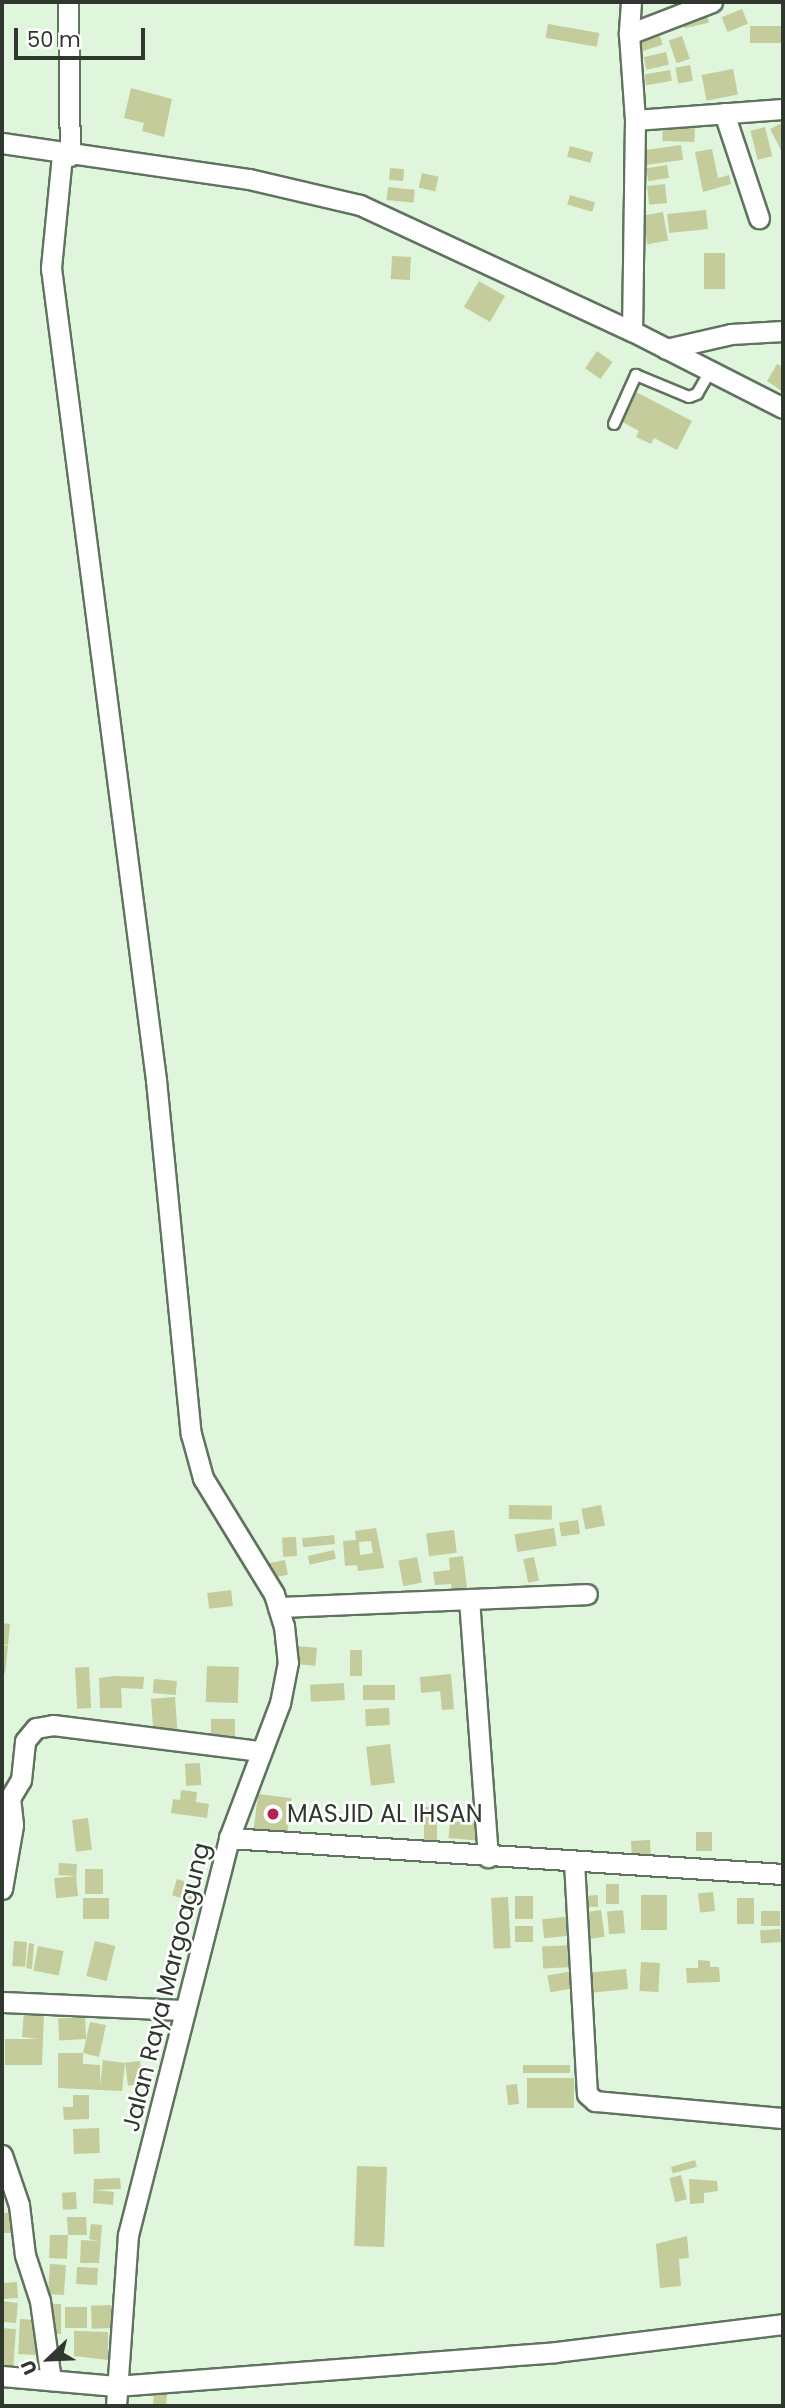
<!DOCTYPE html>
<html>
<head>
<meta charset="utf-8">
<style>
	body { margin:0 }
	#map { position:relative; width:785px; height:2408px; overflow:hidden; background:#dff6dd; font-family:Poppins,sans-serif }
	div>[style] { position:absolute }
	.building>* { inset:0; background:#c3cc9a; transform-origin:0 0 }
	.roads { filter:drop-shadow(2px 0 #5f735e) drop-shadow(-2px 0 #5f735e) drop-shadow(0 2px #5f735e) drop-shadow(0 -2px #5f735e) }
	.service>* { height:10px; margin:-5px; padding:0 5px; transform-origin:5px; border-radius:5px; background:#fff }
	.minor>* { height:19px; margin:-9.5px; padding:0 9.5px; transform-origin:9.5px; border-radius:9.5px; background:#fff }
	.dots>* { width:19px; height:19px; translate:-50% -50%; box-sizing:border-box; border:4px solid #fff; border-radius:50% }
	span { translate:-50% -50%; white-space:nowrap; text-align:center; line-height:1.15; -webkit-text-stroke:5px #fff; paint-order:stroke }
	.poi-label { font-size:24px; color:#2f372e }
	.left { translate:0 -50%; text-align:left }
	.street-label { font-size:24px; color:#2f372e }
	.frame { position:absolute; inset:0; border:4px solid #2f372e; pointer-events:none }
	.north { position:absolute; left:14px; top:2324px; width:70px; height:70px; -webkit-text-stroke:5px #fff; paint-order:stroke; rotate:247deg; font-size:19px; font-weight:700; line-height:28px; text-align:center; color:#2f372e }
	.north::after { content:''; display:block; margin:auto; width:24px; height:32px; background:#2f372e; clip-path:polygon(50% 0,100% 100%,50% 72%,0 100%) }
	.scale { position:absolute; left:14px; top:28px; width:131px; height:32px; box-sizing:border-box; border:4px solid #2f372e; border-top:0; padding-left:9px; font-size:21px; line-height:24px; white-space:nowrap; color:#2f372e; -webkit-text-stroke:5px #fff; paint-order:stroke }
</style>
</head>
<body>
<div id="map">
	<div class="building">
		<div style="left:742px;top:9px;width:16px;height:22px;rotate:68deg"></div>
		<div style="left:706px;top:10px;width:13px;height:25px;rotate:77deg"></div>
		<div style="left:548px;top:24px;width:52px;height:14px;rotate:10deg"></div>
		<div style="left:783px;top:26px;width:17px;height:33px;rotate:90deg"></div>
		<div style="left:660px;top:36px;width:9px;height:23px;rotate:72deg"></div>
		<div style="left:682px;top:36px;width:24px;height:14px;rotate:71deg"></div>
		<div style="left:666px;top:52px;width:13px;height:23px;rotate:77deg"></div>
		<div style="left:690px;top:65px;width:16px;height:15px;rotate:79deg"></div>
		<div style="left:733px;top:69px;width:26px;height:32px;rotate:79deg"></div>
		<div style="left:670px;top:70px;width:11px;height:26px;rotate:80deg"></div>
		<div style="clip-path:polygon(131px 88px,172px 99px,164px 137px,142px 131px,144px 123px,124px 118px)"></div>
		<div style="clip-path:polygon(782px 123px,783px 149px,781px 150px,770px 129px)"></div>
		<div style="left:663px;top:124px;width:32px;height:17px;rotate:2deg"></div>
		<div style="left:765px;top:127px;width:30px;height:15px;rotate:76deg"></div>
		<div style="left:681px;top:145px;width:15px;height:37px;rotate:82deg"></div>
		<div style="left:570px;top:146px;width:24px;height:11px;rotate:15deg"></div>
		<div style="clip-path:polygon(712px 149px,718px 178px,729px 175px,731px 184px,703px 192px,695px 152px)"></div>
		<div style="left:667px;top:165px;width:13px;height:21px;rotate:81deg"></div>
		<div style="left:390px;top:168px;width:14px;height:12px;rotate:4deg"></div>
		<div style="left:422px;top:173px;width:17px;height:15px;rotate:13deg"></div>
		<div style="left:665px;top:184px;width:19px;height:18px;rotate:84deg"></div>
		<div style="left:388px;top:187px;width:27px;height:13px;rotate:6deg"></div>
		<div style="left:570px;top:195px;width:26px;height:10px;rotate:16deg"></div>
		<div style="left:706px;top:210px;width:19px;height:39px;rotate:84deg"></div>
		<div style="left:663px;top:212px;width:29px;height:21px;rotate:80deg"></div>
		<div style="left:704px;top:253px;width:21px;height:36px"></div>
		<div style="left:392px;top:256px;width:19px;height:23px;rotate:3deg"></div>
		<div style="left:479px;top:281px;width:30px;height:30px;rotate:30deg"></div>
		<div style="left:597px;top:351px;width:19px;height:21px;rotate:35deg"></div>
		<div style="clip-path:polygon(777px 364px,783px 367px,783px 392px,767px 381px)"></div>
		<div style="clip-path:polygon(636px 392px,692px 421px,677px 450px,654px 438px,651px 444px,636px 437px,639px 431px,621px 421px)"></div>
		<div style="left:509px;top:1505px;width:43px;height:14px;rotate:1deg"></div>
		<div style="left:601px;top:1505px;width:21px;height:20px;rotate:79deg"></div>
		<div style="left:578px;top:1520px;width:14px;height:19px;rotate:82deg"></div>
		<div style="clip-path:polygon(evenodd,376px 1528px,384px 1568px,358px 1571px,357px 1565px,345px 1566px,343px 1541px,356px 1540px,355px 1531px,376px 1528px,371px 1541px,373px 1553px,360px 1555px,359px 1542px,371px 1541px)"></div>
		<div style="left:554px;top:1528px;width:18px;height:40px;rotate:81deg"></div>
		<div style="left:454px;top:1530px;width:23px;height:28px;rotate:83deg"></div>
		<div style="left:334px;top:1535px;width:9px;height:32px;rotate:84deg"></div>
		<div style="left:296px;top:1537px;width:19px;height:14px;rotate:87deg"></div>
		<div style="left:334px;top:1550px;width:9px;height:27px;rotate:77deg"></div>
		<div style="clip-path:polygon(463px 1556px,468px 1596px,453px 1598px,451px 1584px,435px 1585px,433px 1572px,450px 1570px,449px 1558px)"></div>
		<div style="left:417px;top:1557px;width:26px;height:19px;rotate:79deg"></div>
		<div style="left:534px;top:1557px;width:24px;height:11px;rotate:78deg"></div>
		<div style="left:285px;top:1560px;width:15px;height:18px;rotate:79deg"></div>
		<div style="left:231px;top:1590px;width:16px;height:24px;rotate:83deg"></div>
		<div style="clip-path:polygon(2px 1623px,10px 1624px,8px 1645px,2px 1644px)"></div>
		<div style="clip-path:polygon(2px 1645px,8px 1646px,5px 1673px,2px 1672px)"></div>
		<div style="left:296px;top:1646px;width:21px;height:18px;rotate:5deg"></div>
		<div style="left:350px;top:1650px;width:12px;height:26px"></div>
		<div style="left:207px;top:1666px;width:32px;height:36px;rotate:2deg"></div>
		<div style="left:89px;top:1667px;width:41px;height:14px;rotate:87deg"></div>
		<div style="clip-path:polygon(451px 1674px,454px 1709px,442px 1710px,440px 1691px,421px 1693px,420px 1677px)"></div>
		<div style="clip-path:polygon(115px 1676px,144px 1677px,143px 1689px,121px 1688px,122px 1708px,100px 1708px,99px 1678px)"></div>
		<div style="left:154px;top:1679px;width:23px;height:14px;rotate:5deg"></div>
		<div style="left:344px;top:1683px;width:17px;height:34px;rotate:87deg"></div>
		<div style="left:363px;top:1685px;width:32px;height:15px"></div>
		<div style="left:175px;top:1697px;width:32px;height:24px;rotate:86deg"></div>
		<div style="left:389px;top:1708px;width:17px;height:24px;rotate:87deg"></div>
		<div style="left:235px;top:1719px;width:21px;height:24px;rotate:90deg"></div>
		<div style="left:390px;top:1744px;width:39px;height:24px;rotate:83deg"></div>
		<div style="left:200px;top:1763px;width:22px;height:15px;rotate:87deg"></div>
		<div style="clip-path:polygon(181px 1790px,197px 1792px,196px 1802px,209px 1804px,207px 1818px,171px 1813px,173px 1799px,180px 1800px)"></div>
		<div style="left:258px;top:1794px;width:34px;height:36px;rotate:7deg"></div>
		<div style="left:424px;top:1807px;width:13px;height:38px"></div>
		<div style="left:88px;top:1818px;width:32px;height:16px;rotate:83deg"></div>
		<div style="left:450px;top:1821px;width:35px;height:17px;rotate:5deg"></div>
		<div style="left:696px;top:1832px;width:16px;height:19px"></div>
		<div style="left:650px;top:1840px;width:19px;height:19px;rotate:87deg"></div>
		<div style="left:59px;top:1863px;width:18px;height:12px;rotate:3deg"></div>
		<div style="left:85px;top:1869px;width:18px;height:25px"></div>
		<div style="left:76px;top:1876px;width:20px;height:22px;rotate:84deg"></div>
		<div style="left:177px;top:1879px;width:24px;height:17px;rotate:17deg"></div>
		<div style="left:606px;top:1884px;width:13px;height:20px"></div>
		<div style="left:713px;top:1892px;width:19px;height:15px;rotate:84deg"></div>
		<div style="clip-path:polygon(598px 1895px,598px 1907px,586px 1907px,585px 1896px)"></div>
		<div style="left:641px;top:1895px;width:26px;height:35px"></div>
		<div style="left:515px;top:1896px;width:18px;height:23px"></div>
		<div style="left:508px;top:1897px;width:51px;height:17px;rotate:87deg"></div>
		<div style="left:83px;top:1898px;width:26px;height:21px"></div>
		<div style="left:737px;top:1898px;width:17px;height:26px"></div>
		<div style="left:601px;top:1910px;width:27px;height:20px;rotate:82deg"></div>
		<div style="left:623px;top:1910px;width:23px;height:16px;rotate:85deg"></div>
		<div style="left:761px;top:1911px;width:19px;height:15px"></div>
		<div style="left:574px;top:1916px;width:19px;height:32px;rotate:84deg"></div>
		<div style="left:515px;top:1926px;width:18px;height:16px"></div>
		<div style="left:780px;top:1929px;width:13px;height:20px;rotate:86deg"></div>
		<div style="left:14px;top:1941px;width:13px;height:25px;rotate:4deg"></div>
		<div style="left:95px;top:1941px;width:21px;height:36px;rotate:14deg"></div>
		<div style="clip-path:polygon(29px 1943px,34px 1944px,32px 1969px,26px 1968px)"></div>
		<div style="left:572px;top:1945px;width:22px;height:30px;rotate:87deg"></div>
		<div style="left:38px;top:1946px;width:26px;height:25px;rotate:11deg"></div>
		<div style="clip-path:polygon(698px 1960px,710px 1961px,710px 1967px,719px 1967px,720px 1982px,687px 1983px,686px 1968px,698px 1968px)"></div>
		<div style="left:641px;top:1962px;width:19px;height:29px;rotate:3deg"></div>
		<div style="left:626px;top:1969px;width:20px;height:39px;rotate:84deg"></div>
		<div style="left:573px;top:1971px;width:17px;height:26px;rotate:80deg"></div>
		<div style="clip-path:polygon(24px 2011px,44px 2013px,42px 2065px,5px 2065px,5px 2039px,39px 2039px,22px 2037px)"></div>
		<div style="left:85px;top:2017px;width:22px;height:27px;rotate:87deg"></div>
		<div style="clip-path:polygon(90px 2022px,106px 2025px,99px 2057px,83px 2053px,83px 2064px,100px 2065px,100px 2086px,103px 2060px,125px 2063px,122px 2091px,58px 2088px,58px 2053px,83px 2053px)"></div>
		<div style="left:140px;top:2061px;width:23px;height:15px;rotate:83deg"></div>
		<div style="left:523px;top:2065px;width:47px;height:8px"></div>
		<div style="left:527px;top:2078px;width:47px;height:30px"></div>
		<div style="left:517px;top:2084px;width:20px;height:11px;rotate:84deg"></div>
		<div style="clip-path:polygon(73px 2095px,89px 2095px,89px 2119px,64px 2120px,63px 2107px,73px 2107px)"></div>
		<div style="left:99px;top:2128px;width:25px;height:26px;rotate:88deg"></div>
		<div style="left:695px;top:2160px;width:7px;height:25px;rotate:74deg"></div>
		<div style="left:357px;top:2166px;width:30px;height:80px;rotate:2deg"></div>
		<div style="left:681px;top:2175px;width:25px;height:12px;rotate:76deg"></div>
		<div style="clip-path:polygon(120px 2178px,121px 2189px,95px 2190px,114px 2192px,113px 2205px,93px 2203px,94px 2179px)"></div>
		<div style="clip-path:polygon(689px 2179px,717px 2181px,718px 2191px,704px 2193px,704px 2203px,690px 2204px)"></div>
		<div style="left:76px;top:2192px;width:17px;height:14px;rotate:87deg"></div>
		<div style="left:2px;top:2213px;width:9px;height:20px"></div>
		<div style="clip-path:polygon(67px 2217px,86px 2217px,87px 2235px,68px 2235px,67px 2259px,49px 2258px,50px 2235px,68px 2235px)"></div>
		<div style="clip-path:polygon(91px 2224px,102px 2225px,99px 2263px,80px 2263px,81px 2240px,99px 2241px,89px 2239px)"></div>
		<div style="clip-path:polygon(687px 2236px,689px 2258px,679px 2259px,681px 2286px,660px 2288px,656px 2244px)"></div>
		<div style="left:50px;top:2264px;width:16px;height:30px;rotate:4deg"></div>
		<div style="left:77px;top:2267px;width:21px;height:17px;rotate:3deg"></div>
		<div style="left:17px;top:2282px;width:16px;height:15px;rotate:86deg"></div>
		<div style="clip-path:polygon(2px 2301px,18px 2303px,16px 2323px,2px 2322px)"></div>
		<div style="left:50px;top:2304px;width:11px;height:30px"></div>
		<div style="left:111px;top:2305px;width:23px;height:20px;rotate:88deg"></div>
		<div style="left:87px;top:2307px;width:21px;height:22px;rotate:90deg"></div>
		<div style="left:20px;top:2319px;width:18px;height:35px;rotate:3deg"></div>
		<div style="left:2px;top:2328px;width:14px;height:38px;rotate:4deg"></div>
		<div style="clip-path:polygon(74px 2331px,108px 2332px,108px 2360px,74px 2356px)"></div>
		<div style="left:154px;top:2392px;width:13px;height:14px;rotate:4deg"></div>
	</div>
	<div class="roads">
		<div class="service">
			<div style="left:614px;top:424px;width:54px;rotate:-65.8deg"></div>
			<div style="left:636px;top:375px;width:57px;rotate:22.5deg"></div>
			<div style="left:689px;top:397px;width:9px;rotate:-21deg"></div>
			<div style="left:697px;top:394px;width:24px;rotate:-60deg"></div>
		</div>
		<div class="minor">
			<div style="left:68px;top:2px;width:154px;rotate:89.3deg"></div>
			<div style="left:631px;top:2px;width:32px;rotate:94deg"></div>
			<div style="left:629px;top:34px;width:86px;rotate:86deg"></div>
			<div style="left:635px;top:120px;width:211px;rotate:90.8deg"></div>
			<div style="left:629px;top:34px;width:89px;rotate:-21.1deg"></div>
			<div style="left:724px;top:113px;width:111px;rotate:71.6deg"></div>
			<div style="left:635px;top:120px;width:148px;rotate:-4.3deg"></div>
			<div style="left:2px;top:143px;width:250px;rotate:8.3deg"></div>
			<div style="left:249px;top:179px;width:114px;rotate:13.2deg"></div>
			<div style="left:360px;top:205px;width:300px;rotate:24.9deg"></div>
			<div style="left:632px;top:331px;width:169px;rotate:27deg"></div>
			<div style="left:62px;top:155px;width:114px;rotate:95.6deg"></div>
			<div style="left:51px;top:268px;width:819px;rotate:82.63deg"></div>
			<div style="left:156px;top:1080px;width:356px;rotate:84.4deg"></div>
			<div style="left:191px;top:1434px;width:46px;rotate:74.7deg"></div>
			<div style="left:203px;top:1478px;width:136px;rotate:58.5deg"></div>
			<div style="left:274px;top:1594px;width:34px;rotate:73deg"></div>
			<div style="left:284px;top:1626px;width:36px;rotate:84deg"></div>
			<div style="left:288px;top:1662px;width:42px;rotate:101deg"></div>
			<div style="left:280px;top:1703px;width:144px;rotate:110.7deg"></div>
			<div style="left:666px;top:349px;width:67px;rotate:-13deg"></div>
			<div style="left:731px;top:334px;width:52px;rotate:-3.3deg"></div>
			<div style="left:469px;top:1599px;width:259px;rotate:85.8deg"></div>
			<div style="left:278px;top:1607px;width:309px;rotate:-2.4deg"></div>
			<div style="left:10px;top:1798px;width:21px;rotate:-59deg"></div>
			<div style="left:21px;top:1780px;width:39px;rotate:-84deg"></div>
			<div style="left:25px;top:1741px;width:17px;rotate:-50deg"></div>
			<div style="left:36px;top:1728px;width:17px;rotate:-10deg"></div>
			<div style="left:53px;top:1725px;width:209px;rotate:7.2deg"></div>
			<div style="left:574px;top:1862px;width:232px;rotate:86.8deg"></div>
			<div style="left:587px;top:2094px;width:11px;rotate:41deg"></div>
			<div style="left:595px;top:2101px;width:189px;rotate:5.2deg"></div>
			<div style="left:2px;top:1889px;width:65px;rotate:-80.2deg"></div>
			<div style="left:13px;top:1825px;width:27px;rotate:-96deg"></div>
			<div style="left:2px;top:2002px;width:183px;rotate:2.5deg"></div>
			<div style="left:2px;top:2155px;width:53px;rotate:71.2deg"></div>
			<div style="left:19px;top:2205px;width:50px;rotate:83.2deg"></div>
			<div style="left:25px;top:2255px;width:48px;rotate:71.9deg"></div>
			<div style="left:40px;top:2301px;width:80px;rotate:82.1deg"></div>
			<div style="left:2px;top:2376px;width:114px;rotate:5deg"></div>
			<div style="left:116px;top:2386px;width:441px;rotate:-4.4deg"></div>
			<div style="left:556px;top:2352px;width:229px;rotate:-7deg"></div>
			<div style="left:116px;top:2406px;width:171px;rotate:-86deg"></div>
			<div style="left:128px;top:2235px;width:410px;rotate:-75.7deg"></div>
			<div style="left:229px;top:1838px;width:555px;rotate:3.72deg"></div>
		</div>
	</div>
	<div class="dots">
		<div style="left:273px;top:1814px;background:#b32351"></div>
	</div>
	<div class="poi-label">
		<span class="left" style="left:287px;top:1814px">MASJID AL IHSAN</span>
	</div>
	<div class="street-label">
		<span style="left:166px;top:1987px;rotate:-76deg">Jalan Raya Margoagung</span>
	</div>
	<div class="frame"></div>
	<div class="north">U</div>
	<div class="scale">50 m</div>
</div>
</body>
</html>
